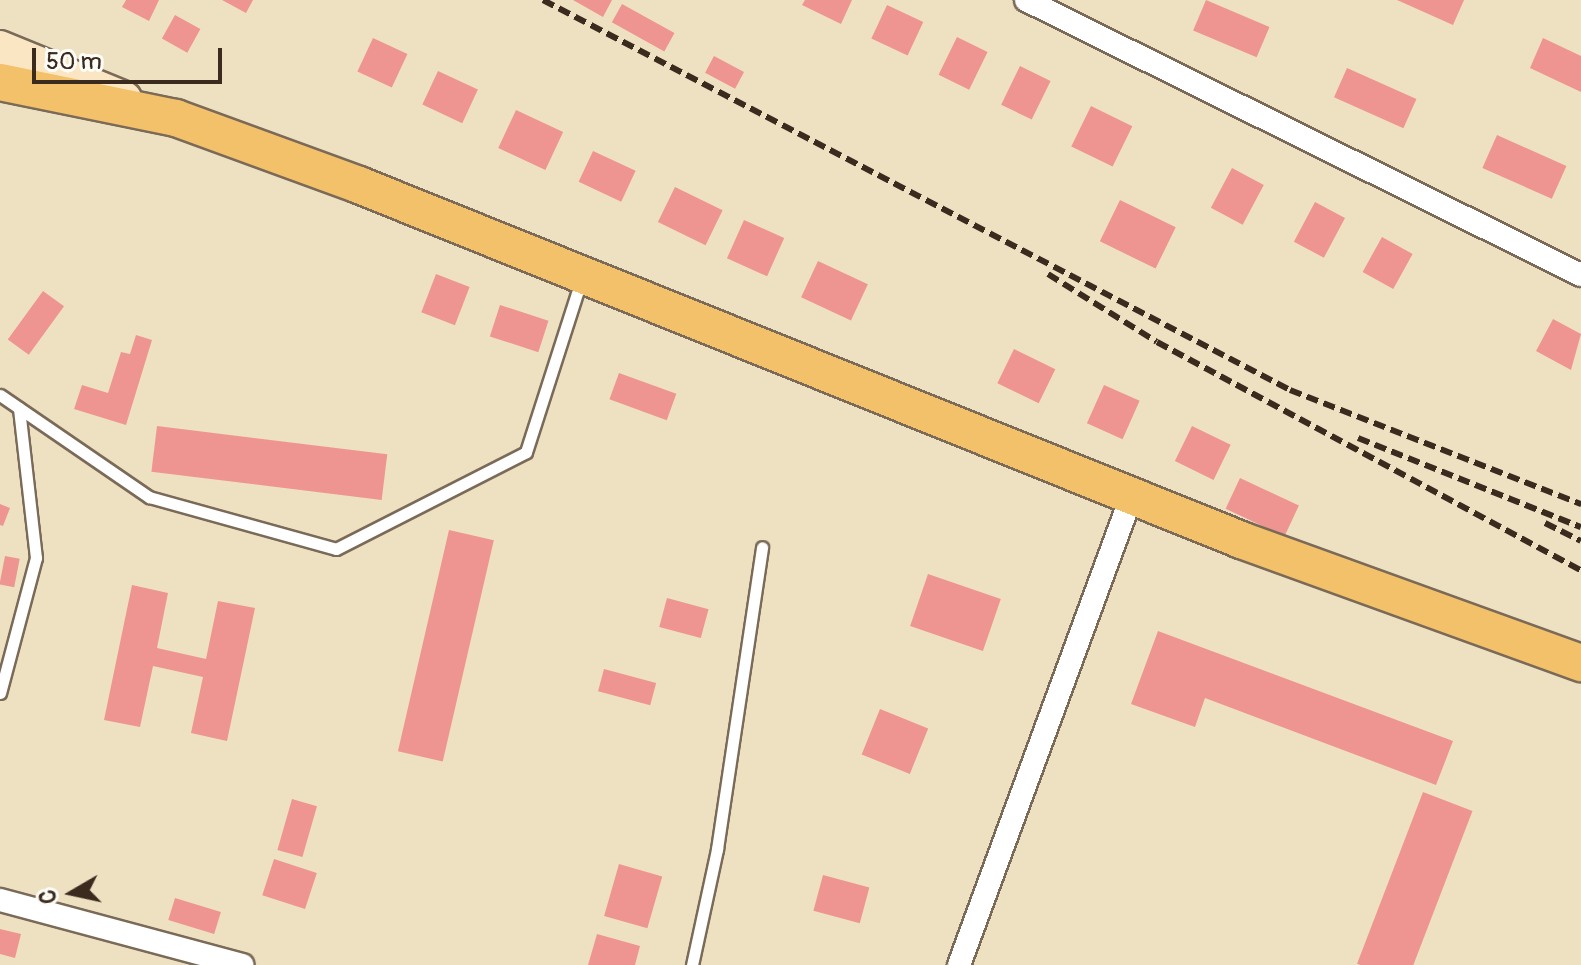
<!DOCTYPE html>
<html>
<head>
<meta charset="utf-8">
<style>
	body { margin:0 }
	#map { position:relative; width:1581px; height:965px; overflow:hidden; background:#eee1c1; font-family:Pangolin,sans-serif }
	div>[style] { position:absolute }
	.building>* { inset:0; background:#ee9592; transform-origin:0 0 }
	.roads { filter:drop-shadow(2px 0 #7a6a57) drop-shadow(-2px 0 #7a6a57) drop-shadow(0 2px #7a6a57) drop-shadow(0 -2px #7a6a57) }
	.lane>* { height:11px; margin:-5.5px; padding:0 5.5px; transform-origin:5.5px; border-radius:5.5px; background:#fff }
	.street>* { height:22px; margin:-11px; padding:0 11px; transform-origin:11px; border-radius:11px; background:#fff }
	.secondary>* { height:32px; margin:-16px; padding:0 16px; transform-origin:16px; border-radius:16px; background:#fbe6c4 }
	.primary>* { height:36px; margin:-18px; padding:0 18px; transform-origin:18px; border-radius:18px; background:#f4c16b }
	.rail>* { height:6px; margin-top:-3px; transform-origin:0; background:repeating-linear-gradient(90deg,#3b2a1e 0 12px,transparent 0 18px) }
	span { translate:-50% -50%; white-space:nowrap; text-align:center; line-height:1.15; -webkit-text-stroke:6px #fdfcf7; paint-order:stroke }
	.north { position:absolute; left:32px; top:853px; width:80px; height:80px; -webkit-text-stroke:6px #fdfcf7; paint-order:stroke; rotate:261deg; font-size:22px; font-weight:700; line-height:32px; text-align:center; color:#3b2a1e }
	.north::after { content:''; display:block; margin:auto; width:28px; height:36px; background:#3b2a1e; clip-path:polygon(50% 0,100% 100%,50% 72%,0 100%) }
	.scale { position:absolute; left:32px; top:48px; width:190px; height:36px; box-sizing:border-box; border:4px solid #3b2a1e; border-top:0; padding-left:10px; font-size:24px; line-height:28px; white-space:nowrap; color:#3b2a1e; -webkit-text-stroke:6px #fdfcf7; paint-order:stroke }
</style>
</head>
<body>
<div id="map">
	<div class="building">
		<div style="clip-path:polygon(126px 0,159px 0,149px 21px,122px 7px)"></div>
		<div style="clip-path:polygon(222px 0,253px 0,246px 13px)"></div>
		<div style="clip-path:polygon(573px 0,612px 0,603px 17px)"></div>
		<div style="clip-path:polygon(805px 0,852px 0,841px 24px,802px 5px)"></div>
		<div style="left:1206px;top:0;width:69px;height:33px;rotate:23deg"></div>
		<div style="clip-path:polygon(1397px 0,1464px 0,1453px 25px)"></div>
		<div style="left:622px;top:4px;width:60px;height:21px;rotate:29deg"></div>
		<div style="left:887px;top:5px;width:40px;height:37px;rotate:25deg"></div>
		<div style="left:175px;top:15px;width:29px;height:27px;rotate:29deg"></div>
		<div style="left:957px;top:37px;width:34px;height:42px;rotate:26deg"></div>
		<div style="left:373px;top:38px;width:38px;height:37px;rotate:25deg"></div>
		<div style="clip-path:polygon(1543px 38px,1581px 56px,1581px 92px,1530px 68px)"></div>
		<div style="left:714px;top:56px;width:34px;height:19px;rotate:28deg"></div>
		<div style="left:1020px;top:66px;width:34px;height:43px;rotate:26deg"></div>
		<div style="left:1347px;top:68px;width:76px;height:32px;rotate:24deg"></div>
		<div style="left:438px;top:71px;width:44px;height:37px;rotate:25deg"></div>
		<div style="left:1091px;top:106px;width:46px;height:45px;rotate:26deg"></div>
		<div style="left:516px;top:110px;width:52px;height:42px;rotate:25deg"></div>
		<div style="left:1497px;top:135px;width:76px;height:36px;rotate:24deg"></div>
		<div style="left:593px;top:151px;width:47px;height:34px;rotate:25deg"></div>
		<div style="left:1232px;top:168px;width:36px;height:45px;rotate:28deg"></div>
		<div style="left:675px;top:187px;width:53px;height:39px;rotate:26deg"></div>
		<div style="left:1120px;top:200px;width:62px;height:46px;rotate:26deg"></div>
		<div style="left:1315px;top:202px;width:34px;height:45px;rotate:28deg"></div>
		<div style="left:744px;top:220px;width:44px;height:42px;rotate:24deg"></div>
		<div style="left:1382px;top:237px;width:35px;height:40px;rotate:29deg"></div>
		<div style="left:818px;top:261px;width:55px;height:40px;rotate:25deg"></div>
		<div style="left:436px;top:274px;width:36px;height:41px;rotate:21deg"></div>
		<div style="left:43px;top:291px;width:26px;height:60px;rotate:36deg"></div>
		<div style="left:500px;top:305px;width:51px;height:33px;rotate:18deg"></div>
		<div style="clip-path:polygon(1553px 319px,1581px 334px,1571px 370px,1536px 351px)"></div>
		<div style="clip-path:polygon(136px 335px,152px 340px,126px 425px,74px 409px,82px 385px,108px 393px,121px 352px,130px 354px)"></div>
		<div style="left:1014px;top:349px;width:46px;height:38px;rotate:26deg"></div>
		<div style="left:619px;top:373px;width:61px;height:28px;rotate:20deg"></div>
		<div style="left:1104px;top:385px;width:39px;height:42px;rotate:24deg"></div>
		<div style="left:157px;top:426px;width:232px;height:46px;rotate:7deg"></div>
		<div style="left:1192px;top:426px;width:43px;height:39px;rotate:26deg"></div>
		<div style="left:1240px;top:478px;width:65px;height:34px;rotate:25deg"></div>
		<div style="clip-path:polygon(0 504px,10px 508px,3px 526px,0 525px)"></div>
		<div style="left:449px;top:530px;width:46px;height:227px;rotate:13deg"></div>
		<div style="left:5px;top:556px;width:15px;height:29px;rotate:11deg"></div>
		<div style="left:928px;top:574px;width:77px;height:55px;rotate:19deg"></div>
		<div style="clip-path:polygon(132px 585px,168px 593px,157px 648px,206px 659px,218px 601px,255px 608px,227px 741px,191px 733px,203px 677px,153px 666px,140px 727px,104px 720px)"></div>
		<div style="left:667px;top:598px;width:43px;height:30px;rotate:15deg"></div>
		<div style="clip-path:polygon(1158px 631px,1453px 741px,1436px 785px,1205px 698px,1195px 727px,1131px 704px)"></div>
		<div style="left:604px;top:669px;width:54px;height:23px;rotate:15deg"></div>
		<div style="left:880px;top:709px;width:52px;height:49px;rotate:22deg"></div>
		<div style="left:1423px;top:792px;width:53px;height:184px;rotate:21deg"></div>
		<div style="left:292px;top:799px;width:26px;height:53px;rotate:16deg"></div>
		<div style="left:274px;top:859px;width:45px;height:38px;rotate:18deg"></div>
		<div style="left:619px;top:864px;width:45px;height:54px;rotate:16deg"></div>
		<div style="left:823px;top:875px;width:48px;height:37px;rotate:15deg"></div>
		<div style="left:175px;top:898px;width:48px;height:23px;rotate:17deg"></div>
		<div style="clip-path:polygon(0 929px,21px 934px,15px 958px,0 954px)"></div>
		<div style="clip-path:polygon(597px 934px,640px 946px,635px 965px,588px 965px)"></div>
	</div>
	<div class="roads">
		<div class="lane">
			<div style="left:0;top:395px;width:181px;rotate:34.4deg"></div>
			<div style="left:149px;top:497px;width:194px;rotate:15.5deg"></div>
			<div style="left:336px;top:549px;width:213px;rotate:-27deg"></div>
			<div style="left:526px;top:452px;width:183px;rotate:-72.2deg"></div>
			<div style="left:0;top:693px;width:140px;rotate:-75.1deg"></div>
			<div style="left:36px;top:558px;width:151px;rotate:-96.5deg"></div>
			<div style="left:692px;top:965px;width:119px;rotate:-77.8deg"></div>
			<div style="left:717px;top:849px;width:305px;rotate:-81.5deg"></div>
		</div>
		<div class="street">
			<div style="left:1026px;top:0;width:619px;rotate:26.36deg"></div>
			<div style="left:0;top:900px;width:251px;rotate:15deg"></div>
			<div style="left:959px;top:965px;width:500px;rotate:-69.8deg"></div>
		</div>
		<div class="secondary">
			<div style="left:0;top:47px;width:135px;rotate:22.2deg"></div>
		</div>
		<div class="primary">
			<div style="left:0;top:82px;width:180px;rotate:11.6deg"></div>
			<div style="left:176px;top:118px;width:195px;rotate:20.1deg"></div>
			<div style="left:359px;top:185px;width:951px;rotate:21.92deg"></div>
			<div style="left:1241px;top:540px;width:362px;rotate:19.9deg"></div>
		</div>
	</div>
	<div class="rail">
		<div style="left:543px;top:0;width:843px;rotate:27.57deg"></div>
		<div style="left:1290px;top:390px;width:313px;rotate:21.4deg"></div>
		<div style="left:1048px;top:274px;width:128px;rotate:32deg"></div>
		<div style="left:1157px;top:342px;width:481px;rotate:28.3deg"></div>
		<div style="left:1358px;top:438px;width:240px;rotate:21.8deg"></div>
		<div style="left:1545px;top:523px;width:40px;rotate:26.6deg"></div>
	</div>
	<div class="north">С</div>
	<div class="scale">50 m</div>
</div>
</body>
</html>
